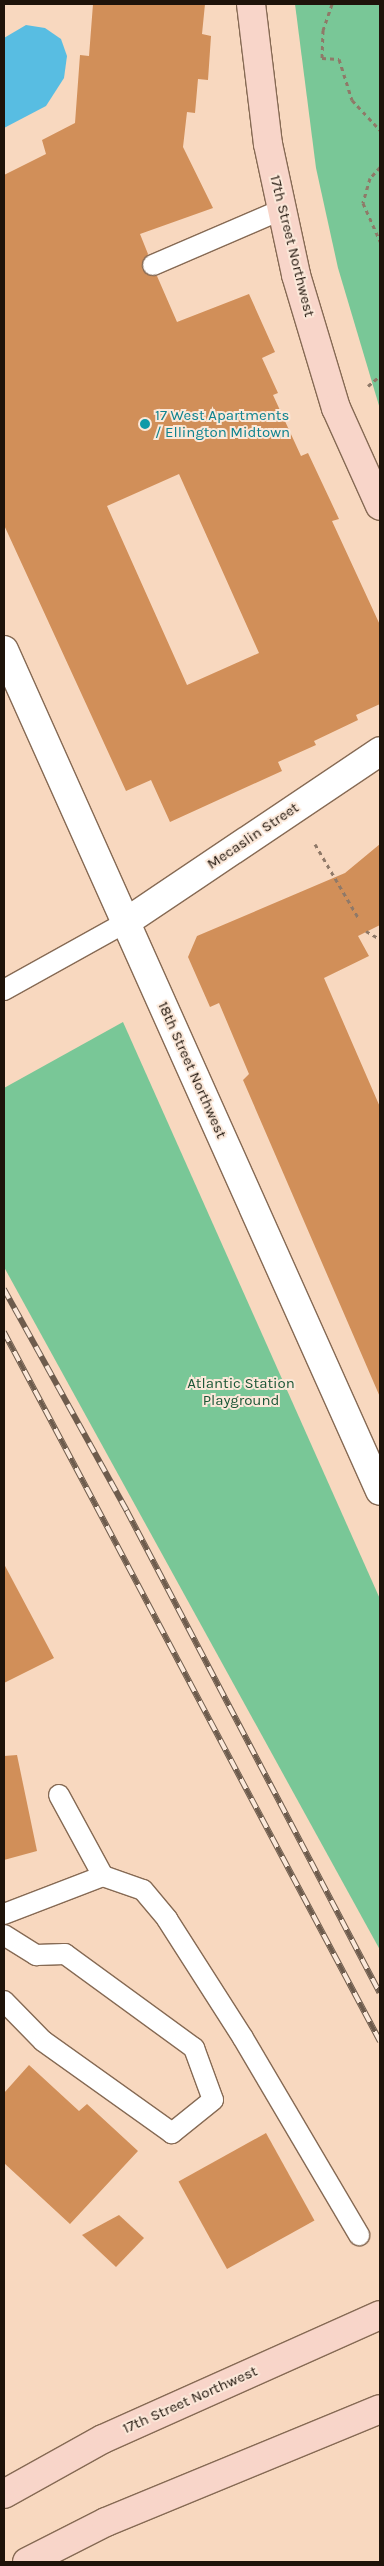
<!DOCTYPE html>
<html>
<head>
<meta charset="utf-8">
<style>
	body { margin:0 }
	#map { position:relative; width:384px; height:2566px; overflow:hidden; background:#f8d8bf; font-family:Karla,sans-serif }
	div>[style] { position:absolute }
	.green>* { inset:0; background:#79c797 }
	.water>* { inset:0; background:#58bde2 }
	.building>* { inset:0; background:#d18f59; transform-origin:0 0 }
	.path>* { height:3px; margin-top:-1.5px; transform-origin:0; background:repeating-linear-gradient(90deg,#8f7968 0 4px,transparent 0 8px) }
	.roads { filter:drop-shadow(1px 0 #866a54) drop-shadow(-1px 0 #866a54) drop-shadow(0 1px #866a54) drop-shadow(0 -1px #866a54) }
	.lane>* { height:20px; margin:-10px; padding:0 10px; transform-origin:10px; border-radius:10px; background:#fff }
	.street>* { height:28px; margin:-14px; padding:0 14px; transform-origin:14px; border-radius:14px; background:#fff }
	.secondary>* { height:28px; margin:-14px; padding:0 14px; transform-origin:14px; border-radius:14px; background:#f8d5c9 }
	.rail>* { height:5.5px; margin-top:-2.75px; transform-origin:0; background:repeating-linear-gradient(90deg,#fbe8d9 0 11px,#6e5c4d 0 22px); box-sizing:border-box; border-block:1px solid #6e5c4d }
	.dots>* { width:14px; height:14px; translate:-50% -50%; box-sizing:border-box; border:2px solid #fbe8d9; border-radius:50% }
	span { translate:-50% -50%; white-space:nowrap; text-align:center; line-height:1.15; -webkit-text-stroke:4px #fbe8d9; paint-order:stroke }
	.street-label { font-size:15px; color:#1e130a }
	.culture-label { font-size:15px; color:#0d838f }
	.left { translate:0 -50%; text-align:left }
	.park-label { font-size:15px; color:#1b5636 }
	.frame { position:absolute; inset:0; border:5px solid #1e130a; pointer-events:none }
</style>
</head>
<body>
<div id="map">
	<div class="green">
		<div style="clip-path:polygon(295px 4px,380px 4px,380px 409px,338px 268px,316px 168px)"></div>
		<div style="clip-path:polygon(123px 1022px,380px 1599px,380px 1950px,4px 1267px,4px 1088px)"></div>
	</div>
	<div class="water">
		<div style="clip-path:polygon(26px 25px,45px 28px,61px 39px,67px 56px,64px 78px,46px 106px,4px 128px,4px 38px)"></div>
	</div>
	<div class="building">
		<div style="clip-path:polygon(evenodd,93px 4px,205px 4px,202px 34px,211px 36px,208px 80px,198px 79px,195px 113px,187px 112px,183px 147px,213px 208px,140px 234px,148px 254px,142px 269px,157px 276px,177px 322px,249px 294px,275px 352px,262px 358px,278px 393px,273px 395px,301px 456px,308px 453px,339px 519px,332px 521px,380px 625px,380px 704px,356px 715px,358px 720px,314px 741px,316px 745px,278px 762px,282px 771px,170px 822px,151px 780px,126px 791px,4px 525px,4px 175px,46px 154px,42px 140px,75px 123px,80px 55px,89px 56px,93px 4px,179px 474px,259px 653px,187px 685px,107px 506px,179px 474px)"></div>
		<div style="clip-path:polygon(380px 844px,380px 925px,358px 936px,369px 956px,324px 978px,380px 1107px,380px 1397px,243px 1080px,249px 1074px,219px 1003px,210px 1007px,188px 957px,197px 936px,345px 873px)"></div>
		<div style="clip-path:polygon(4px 1564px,54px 1658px,4px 1683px)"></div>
		<div style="clip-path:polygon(17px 1755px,37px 1851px,4px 1860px,4px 1756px)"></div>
		<div style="clip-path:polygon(29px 2065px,79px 2111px,87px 2104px,138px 2151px,70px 2224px,4px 2163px,4px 2093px)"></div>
		<div style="left:266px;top:2133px;width:100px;height:100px;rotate:61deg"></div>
		<div style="clip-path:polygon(119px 2215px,144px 2238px,116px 2267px,82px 2235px)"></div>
	</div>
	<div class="path">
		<div style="left:332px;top:4px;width:28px;rotate:109deg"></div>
		<div style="left:323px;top:30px;width:28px;rotate:92deg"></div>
		<div style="left:322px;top:58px;width:17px;rotate:3deg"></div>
		<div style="left:339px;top:59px;width:43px;rotate:72.4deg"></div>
		<div style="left:352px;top:100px;width:41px;rotate:47deg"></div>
		<div style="left:380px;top:167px;width:15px;rotate:132deg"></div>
		<div style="left:370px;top:178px;width:26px;rotate:106deg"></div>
		<div style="left:363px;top:203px;width:42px;rotate:65.9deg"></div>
		<div style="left:368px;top:386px;width:16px;rotate:-40deg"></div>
		<div style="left:315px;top:844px;width:87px;rotate:59.6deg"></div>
		<div style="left:366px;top:931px;width:16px;rotate:30deg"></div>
	</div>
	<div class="roads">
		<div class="lane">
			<div style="left:153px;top:265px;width:139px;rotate:-23.3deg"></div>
			<div style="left:4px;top:990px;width:140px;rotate:-29.1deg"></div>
			<div style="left:103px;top:1876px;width:42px;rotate:19.3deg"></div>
			<div style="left:143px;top:1890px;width:38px;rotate:50deg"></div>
			<div style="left:167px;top:1919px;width:141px;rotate:57.4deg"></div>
			<div style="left:243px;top:2038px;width:229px;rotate:59.5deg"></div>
			<div style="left:4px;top:1914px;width:106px;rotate:-21deg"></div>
			<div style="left:103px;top:1876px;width:92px;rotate:-118.5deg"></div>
			<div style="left:4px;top:1935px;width:38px;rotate:32deg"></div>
			<div style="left:36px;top:1955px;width:29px;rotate:-2deg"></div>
			<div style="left:65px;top:1954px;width:160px;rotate:36.1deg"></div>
			<div style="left:194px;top:2048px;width:55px;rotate:69.9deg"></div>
			<div style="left:213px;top:2100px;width:53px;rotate:141.2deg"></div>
			<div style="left:172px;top:2133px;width:158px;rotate:-144.5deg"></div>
			<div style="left:43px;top:2041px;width:56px;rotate:-134.3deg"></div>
		</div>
		<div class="street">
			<div style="left:4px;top:650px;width:921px;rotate:65.91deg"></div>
			<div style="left:126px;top:922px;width:306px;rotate:-33.9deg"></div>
		</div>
		<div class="secondary">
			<div style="left:251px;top:4px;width:141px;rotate:83.1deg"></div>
			<div style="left:268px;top:144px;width:134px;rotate:77.9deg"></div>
			<div style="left:296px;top:275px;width:139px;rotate:73.3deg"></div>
			<div style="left:336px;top:408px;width:107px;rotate:65.8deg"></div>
			<div style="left:4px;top:2494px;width:113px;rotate:-29.1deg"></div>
			<div style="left:103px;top:2439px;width:303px;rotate:-24.1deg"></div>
			<div style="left:27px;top:2562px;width:89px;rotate:-26.9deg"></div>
			<div style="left:106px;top:2522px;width:296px;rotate:-22.4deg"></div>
		</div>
	</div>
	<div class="rail">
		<div style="left:4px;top:1289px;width:254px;rotate:61deg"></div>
		<div style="left:127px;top:1511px;width:544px;rotate:62.31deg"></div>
		<div style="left:4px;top:1332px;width:803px;rotate:62.06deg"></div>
	</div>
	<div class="dots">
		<div style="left:145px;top:424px;background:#0f9aa8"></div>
	</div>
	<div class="street-label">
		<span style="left:292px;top:246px;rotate:76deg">17th Street Northwest</span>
		<span style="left:253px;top:836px;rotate:-34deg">Mecaslin Street</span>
		<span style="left:192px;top:1070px;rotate:66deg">18th Street Northwest</span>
		<span style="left:190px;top:2400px;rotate:-24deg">17th Street Northwest</span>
	</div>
	<div class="culture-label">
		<span class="left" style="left:155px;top:424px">17 West Apartments<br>/ Ellington Midtown</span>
	</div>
	<div class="park-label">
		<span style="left:241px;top:1392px">Atlantic Station<br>Playground</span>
	</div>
	<div class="frame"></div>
</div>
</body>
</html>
